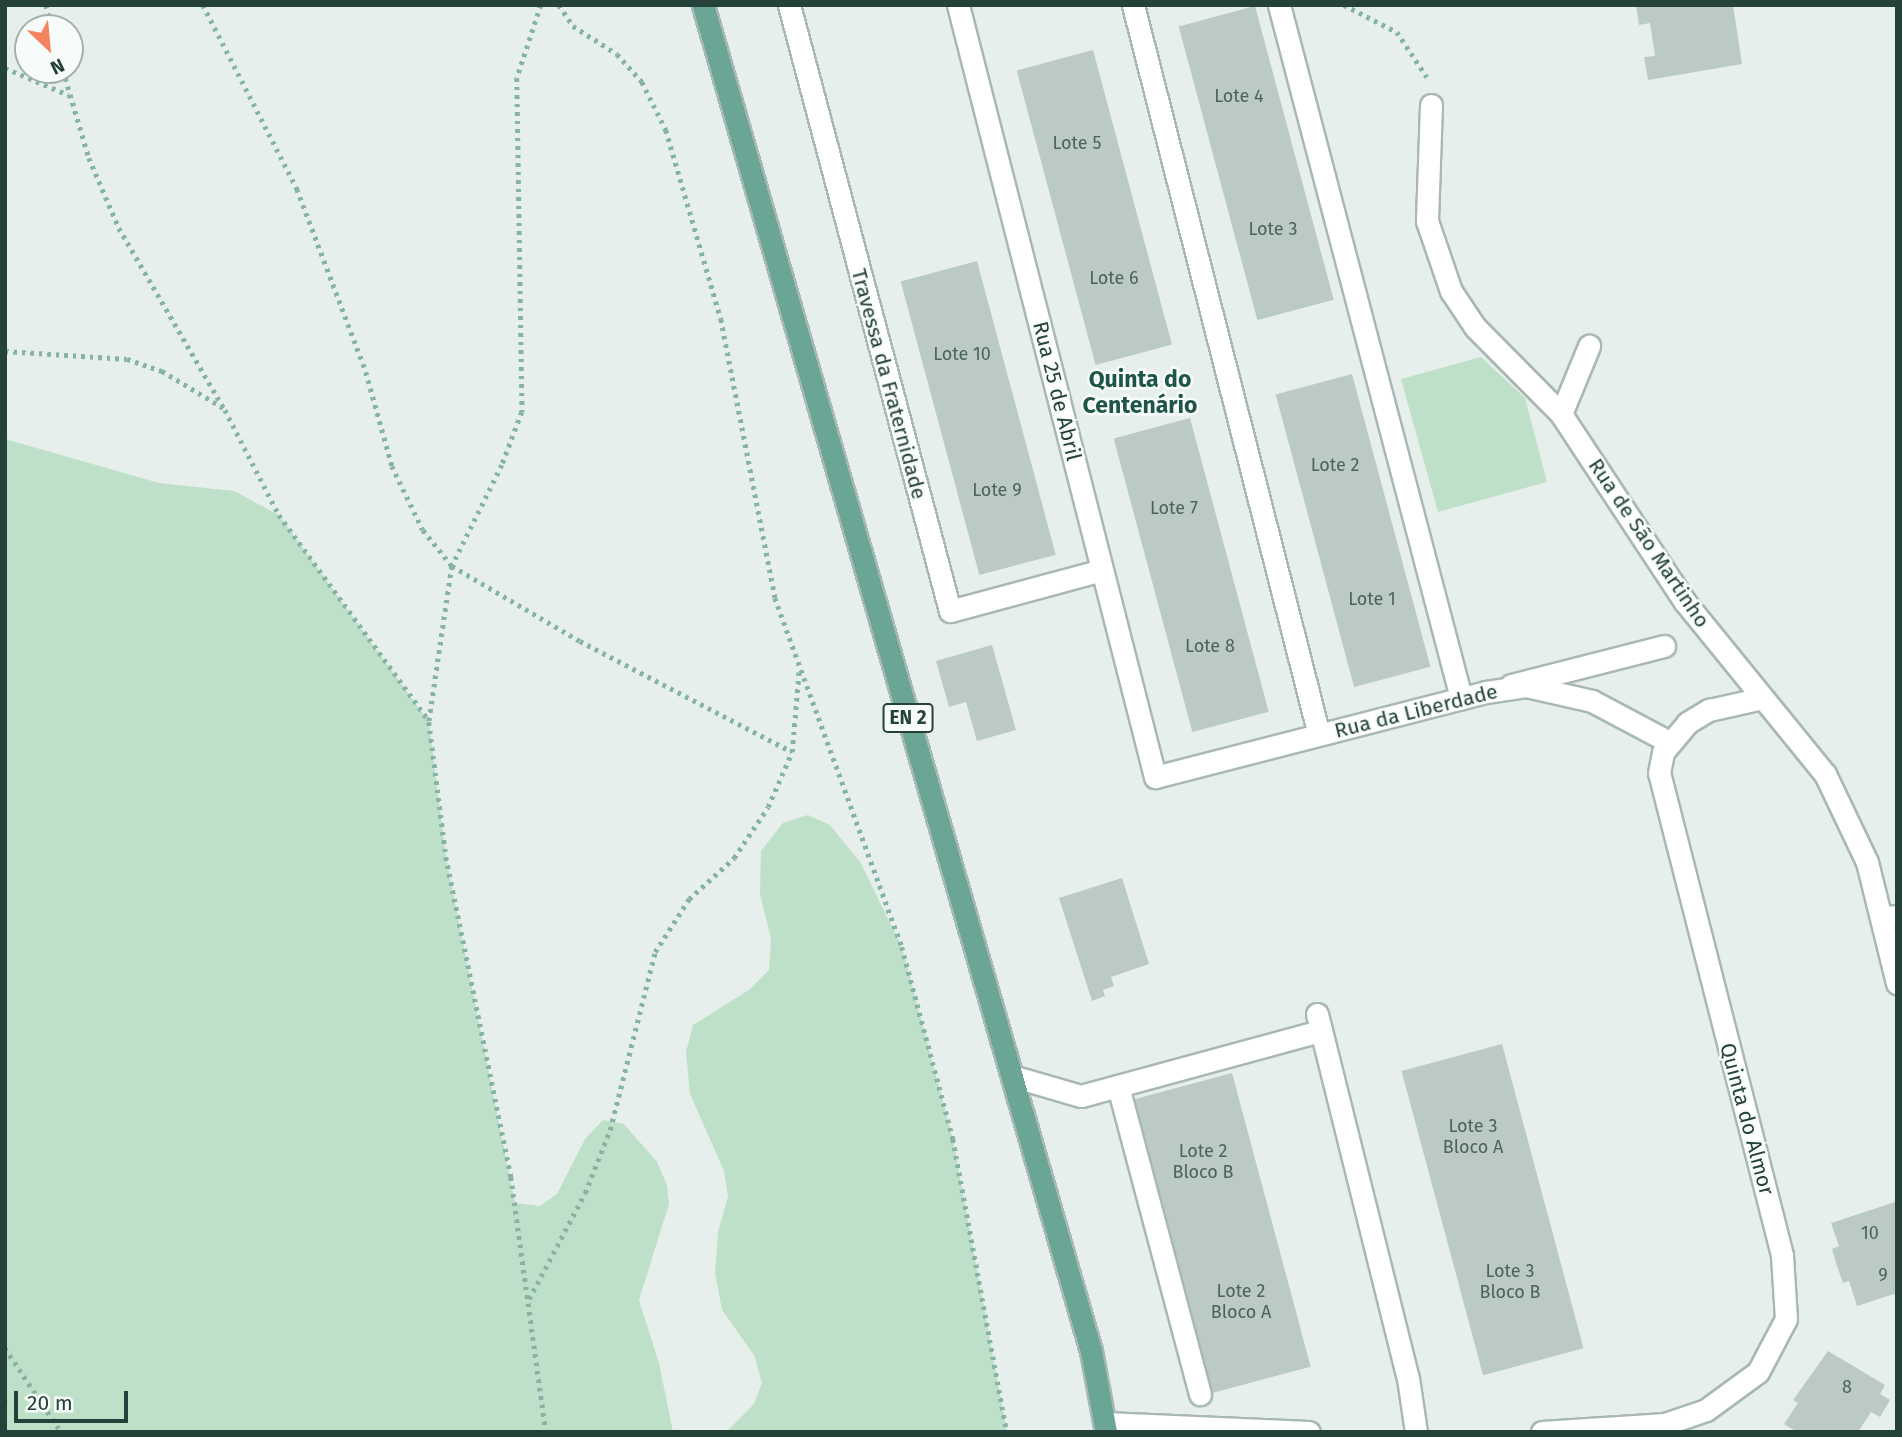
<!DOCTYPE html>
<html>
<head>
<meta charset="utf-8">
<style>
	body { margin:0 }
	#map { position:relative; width:1902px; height:1437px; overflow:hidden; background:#e6efeb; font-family:"Fira Sans",sans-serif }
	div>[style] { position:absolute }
	.green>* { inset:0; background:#bfe0c8 }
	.building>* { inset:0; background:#bbcac4; transform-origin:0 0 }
	.path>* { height:4.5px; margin-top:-2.25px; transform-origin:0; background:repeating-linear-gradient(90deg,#86b3a5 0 3.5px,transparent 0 8.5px) }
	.roads { filter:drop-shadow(2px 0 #a8b8b2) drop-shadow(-2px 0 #a8b8b2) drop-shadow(0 2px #a8b8b2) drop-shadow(0 -2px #a8b8b2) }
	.service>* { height:21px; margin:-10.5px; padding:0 10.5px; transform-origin:10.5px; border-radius:10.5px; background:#fff }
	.minor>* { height:21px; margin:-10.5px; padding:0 10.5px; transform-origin:10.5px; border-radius:10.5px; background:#fff }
	.primary>* { height:21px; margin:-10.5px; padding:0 10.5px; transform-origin:10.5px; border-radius:10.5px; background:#6aa596 }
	span { translate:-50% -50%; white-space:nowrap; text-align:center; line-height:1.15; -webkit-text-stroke:5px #f7fbf9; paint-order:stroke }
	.number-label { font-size:18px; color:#4a645c }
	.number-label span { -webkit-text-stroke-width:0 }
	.shield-label span { padding:2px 5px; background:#f7fbf9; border:2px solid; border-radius:5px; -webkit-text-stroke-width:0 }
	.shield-label { font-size:19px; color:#24423a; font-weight:700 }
	.street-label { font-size:21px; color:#24423a }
	.neighbourhood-label { font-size:23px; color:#1f5548; font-weight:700 }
	.frame { position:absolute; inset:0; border:7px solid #24423a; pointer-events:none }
	.north { position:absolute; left:14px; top:14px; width:70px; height:70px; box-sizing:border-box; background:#f7fbf9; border:2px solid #a3b1ad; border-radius:50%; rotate:154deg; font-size:19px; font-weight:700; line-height:28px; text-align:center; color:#24423a }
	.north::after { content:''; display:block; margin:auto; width:24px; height:32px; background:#f4845f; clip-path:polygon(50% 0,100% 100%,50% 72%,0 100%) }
	.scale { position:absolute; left:14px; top:1391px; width:114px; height:32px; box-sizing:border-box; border:4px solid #24423a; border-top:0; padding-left:9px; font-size:21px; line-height:24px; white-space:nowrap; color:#24423a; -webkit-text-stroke:5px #f7fbf9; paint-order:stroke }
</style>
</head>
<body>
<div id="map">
	<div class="green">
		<div style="clip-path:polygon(1481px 357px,1525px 398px,1547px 482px,1438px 512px,1401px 379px)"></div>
		<div style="clip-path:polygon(5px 439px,159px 483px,234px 491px,279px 515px,429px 722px,446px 857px,515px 1203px,540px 1206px,557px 1194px,585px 1139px,603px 1120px,624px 1124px,657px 1162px,667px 1185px,669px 1204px,639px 1300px,659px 1363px,673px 1432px,5px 1432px)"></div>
		<div style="clip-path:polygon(808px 815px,830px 825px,860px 862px,902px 947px,953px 1139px,1007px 1432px,726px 1432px,754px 1404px,762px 1383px,754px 1355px,722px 1310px,715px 1273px,718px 1232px,728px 1196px,724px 1171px,690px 1094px,686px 1052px,693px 1025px,749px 990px,769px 970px,771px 939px,760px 894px,761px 851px,783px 823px)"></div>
	</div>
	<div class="building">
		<div style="clip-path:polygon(1636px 5px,1733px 5px,1742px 64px,1648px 80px,1644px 57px,1655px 56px,1650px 23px,1639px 25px)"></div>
		<div style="left:1255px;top:6px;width:304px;height:79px;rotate:75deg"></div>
		<div style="left:1093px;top:50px;width:305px;height:79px;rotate:75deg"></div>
		<div style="left:977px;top:261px;width:304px;height:79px;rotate:75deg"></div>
		<div style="left:1352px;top:374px;width:303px;height:79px;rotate:75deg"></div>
		<div style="left:1190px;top:418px;width:304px;height:79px;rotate:75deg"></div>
		<div style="clip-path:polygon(992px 645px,1016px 730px,977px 741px,966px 702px,949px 707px,936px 661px)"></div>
		<div style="clip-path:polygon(1122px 878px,1149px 964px,1111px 977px,1114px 986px,1103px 990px,1105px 996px,1092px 1001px,1059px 898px)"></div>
		<div style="left:1502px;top:1044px;width:315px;height:104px;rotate:75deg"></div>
		<div style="left:1232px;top:1073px;width:304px;height:102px;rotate:75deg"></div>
		<div style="clip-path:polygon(1895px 1202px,1897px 1293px,1857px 1306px,1849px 1281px,1843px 1283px,1837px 1266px,1832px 1249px,1839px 1246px,1831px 1223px)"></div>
		<div style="clip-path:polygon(1828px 1351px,1885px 1385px,1880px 1394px,1890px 1400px,1880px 1417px,1871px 1412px,1858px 1432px,1797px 1432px,1784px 1424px,1798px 1403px,1793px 1400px)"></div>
	</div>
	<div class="path">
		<div style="left:46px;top:5px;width:24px;rotate:75deg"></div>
		<div style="left:203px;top:5px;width:207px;rotate:62.9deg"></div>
		<div style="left:297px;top:189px;width:196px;rotate:69.3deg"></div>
		<div style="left:366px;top:372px;width:98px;rotate:74.5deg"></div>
		<div style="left:392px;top:466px;width:71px;rotate:64.2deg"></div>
		<div style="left:423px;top:530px;width:46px;rotate:51.1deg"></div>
		<div style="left:452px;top:566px;width:148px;rotate:30.4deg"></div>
		<div style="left:580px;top:641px;width:239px;rotate:27.6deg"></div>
		<div style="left:541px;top:5px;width:77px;rotate:108.2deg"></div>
		<div style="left:517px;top:78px;width:334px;rotate:89.1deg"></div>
		<div style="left:522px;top:412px;width:57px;rotate:110.7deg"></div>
		<div style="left:502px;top:465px;width:113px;rotate:116.3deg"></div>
		<div style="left:452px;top:566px;width:158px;rotate:98.4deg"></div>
		<div style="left:429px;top:722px;width:136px;rotate:82.8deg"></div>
		<div style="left:446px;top:857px;width:327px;rotate:78.5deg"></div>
		<div style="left:511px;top:1177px;width:257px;rotate:82.2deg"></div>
		<div style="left:559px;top:5px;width:25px;rotate:56deg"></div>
		<div style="left:573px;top:26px;width:52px;rotate:32.5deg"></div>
		<div style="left:617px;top:54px;width:38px;rotate:48deg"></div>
		<div style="left:642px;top:82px;width:54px;rotate:63.4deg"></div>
		<div style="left:666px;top:130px;width:197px;rotate:73.8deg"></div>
		<div style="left:721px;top:319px;width:284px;rotate:79deg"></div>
		<div style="left:775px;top:598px;width:371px;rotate:70deg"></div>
		<div style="left:902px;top:947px;width:199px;rotate:75.1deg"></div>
		<div style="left:953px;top:1139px;width:298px;rotate:79.6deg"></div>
		<div style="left:1344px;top:5px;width:59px;rotate:27deg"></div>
		<div style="left:1397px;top:32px;width:54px;rotate:56.3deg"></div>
		<div style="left:5px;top:68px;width:69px;rotate:22.9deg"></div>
		<div style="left:63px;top:70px;width:92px;rotate:73.5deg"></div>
		<div style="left:89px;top:158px;width:76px;rotate:66.8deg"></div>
		<div style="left:119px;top:228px;width:211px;rotate:59.8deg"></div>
		<div style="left:225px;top:410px;width:118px;rotate:62.8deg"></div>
		<div style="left:279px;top:515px;width:255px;rotate:53.9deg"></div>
		<div style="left:5px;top:351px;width:122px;rotate:3.8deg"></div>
		<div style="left:127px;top:359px;width:37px;rotate:19deg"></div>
		<div style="left:162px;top:371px;width:74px;rotate:31.1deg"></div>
		<div style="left:529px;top:1299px;width:120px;rotate:-62.2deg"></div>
		<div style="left:585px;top:1193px;width:68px;rotate:-68.4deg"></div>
		<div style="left:610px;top:1130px;width:184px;rotate:-75.8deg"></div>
		<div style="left:655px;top:952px;width:63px;rotate:-57.3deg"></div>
		<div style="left:689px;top:899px;width:61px;rotate:-42.3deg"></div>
		<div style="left:734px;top:858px;width:61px;rotate:-56.3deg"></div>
		<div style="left:768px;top:807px;width:60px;rotate:-66.4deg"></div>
		<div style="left:792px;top:752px;width:82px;rotate:-85.1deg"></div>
		<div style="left:5px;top:1348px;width:101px;rotate:56.3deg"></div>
		<div style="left:5px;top:1400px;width:7px;rotate:90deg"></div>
	</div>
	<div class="roads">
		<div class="service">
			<div style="left:1279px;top:5px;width:717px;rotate:75.28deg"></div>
			<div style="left:1561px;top:414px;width:74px;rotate:-67.6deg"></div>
			<div style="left:1511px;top:685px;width:158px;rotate:-14.3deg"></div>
			<div style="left:1883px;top:917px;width:14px;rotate:-4deg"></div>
		</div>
		<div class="minor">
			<div style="left:789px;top:5px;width:627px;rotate:75.12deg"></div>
			<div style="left:950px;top:611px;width:157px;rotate:-15.1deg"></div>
			<div style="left:958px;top:5px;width:797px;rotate:75.68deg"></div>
			<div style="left:1155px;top:777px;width:342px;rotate:-14.4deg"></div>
			<div style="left:1486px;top:692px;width:40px;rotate:-8.5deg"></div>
			<div style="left:1526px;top:686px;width:68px;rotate:12.8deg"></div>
			<div style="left:1592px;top:701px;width:87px;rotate:28deg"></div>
			<div style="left:1133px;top:5px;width:753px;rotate:75.71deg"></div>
			<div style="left:1431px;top:105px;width:116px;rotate:92deg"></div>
			<div style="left:1427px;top:221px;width:74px;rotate:71.1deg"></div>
			<div style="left:1451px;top:291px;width:43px;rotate:56.3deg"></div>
			<div style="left:1475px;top:327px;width:122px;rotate:45.3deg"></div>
			<div style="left:1561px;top:414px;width:225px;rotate:56.6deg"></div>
			<div style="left:1685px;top:602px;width:222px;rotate:50.9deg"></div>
			<div style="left:1825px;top:774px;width:98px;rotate:64.5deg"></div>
			<div style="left:1867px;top:862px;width:125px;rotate:76.1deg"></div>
			<div style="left:1317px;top:1014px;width:375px;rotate:76deg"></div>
			<div style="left:1408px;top:1378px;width:55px;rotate:81.6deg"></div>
			<div style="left:1012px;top:1076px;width:72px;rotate:16.2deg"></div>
			<div style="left:1081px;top:1096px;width:249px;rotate:-15.2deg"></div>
			<div style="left:1118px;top:1086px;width:319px;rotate:75.1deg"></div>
			<div style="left:1105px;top:1423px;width:204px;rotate:2.5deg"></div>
			<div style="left:1542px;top:1432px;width:123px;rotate:-3.7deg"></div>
			<div style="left:1665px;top:1424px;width:43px;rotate:-18.9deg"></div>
			<div style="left:1706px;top:1410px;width:64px;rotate:-36.2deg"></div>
			<div style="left:1758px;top:1372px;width:60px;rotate:-62.2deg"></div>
			<div style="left:1786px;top:1319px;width:64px;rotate:-93.6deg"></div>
			<div style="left:1782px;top:1255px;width:497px;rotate:-104.3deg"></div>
			<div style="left:1659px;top:773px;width:21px;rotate:-79deg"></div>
			<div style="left:1663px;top:752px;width:38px;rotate:-50deg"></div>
			<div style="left:1687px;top:723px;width:26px;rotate:-31deg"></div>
			<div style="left:1709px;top:710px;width:55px;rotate:-12.5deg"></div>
		</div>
		<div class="primary">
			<div style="left:703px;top:5px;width:1401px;rotate:73.92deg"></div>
			<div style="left:1091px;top:1351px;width:82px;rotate:79.5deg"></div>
		</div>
	</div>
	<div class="number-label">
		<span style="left:1239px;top:96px">Lote 4</span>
		<span style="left:1077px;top:143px">Lote 5</span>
		<span style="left:1273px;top:229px">Lote 3</span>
		<span style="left:1114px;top:278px">Lote 6</span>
		<span style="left:962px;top:354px">Lote 10</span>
		<span style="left:1335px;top:465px">Lote 2</span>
		<span style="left:997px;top:490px">Lote 9</span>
		<span style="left:1174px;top:508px">Lote 7</span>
		<span style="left:1372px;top:599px">Lote 1</span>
		<span style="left:1210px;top:646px">Lote 8</span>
		<span style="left:1473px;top:1137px">Lote 3<br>Bloco A</span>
		<span style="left:1203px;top:1162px">Lote 2<br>Bloco B</span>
		<span style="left:1870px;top:1233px">10</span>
		<span style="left:1510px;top:1282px">Lote 3<br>Bloco B</span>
		<span style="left:1883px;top:1275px">9</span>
		<span style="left:1241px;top:1302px">Lote 2<br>Bloco A</span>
		<span style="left:1847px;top:1387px">8</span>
	</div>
	<div class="shield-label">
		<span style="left:908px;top:718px">EN 2</span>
	</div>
	<div class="street-label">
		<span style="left:889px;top:384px;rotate:75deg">Travessa da Fraternidade</span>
		<span style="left:1057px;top:391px;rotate:76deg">Rua 25 de Abril</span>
		<span style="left:1649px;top:543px;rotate:56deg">Rua de São Martinho</span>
		<span style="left:1416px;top:711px;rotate:-14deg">Rua da Liberdade</span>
		<span style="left:1747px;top:1119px;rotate:75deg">Quinta do Almor</span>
	</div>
	<div class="neighbourhood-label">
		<span style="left:1140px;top:392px">Quinta do<br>Centenário</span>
	</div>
	<div class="frame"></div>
	<div class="north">N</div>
	<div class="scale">20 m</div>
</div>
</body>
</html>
